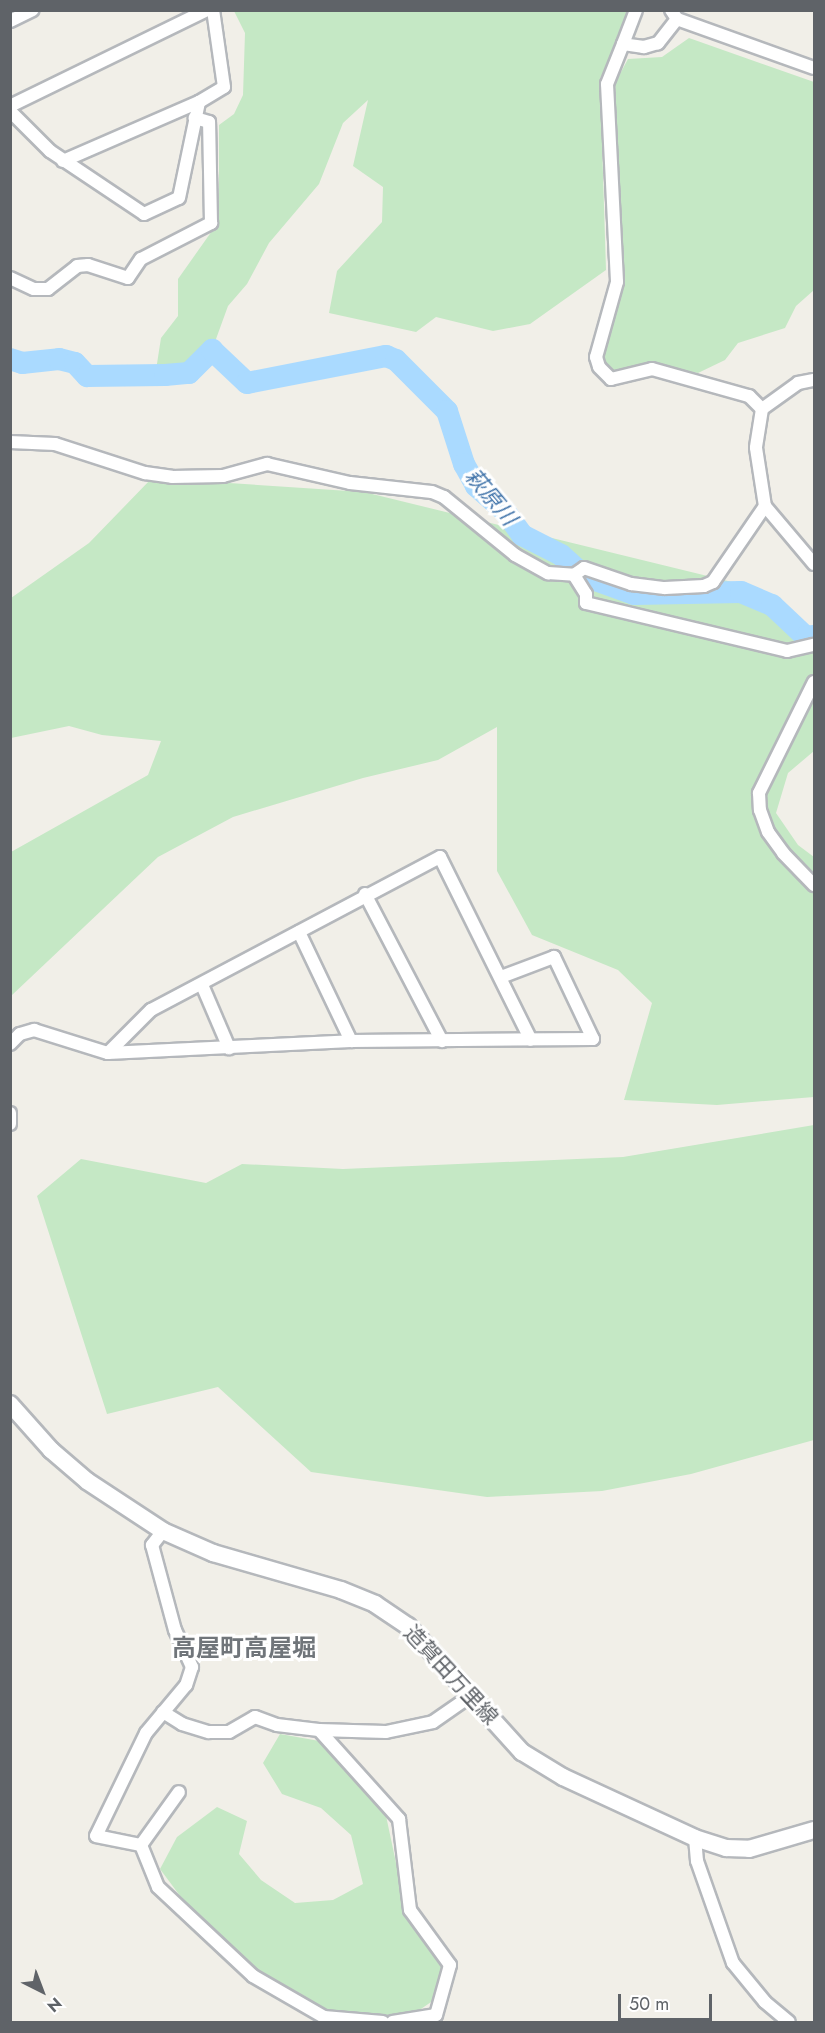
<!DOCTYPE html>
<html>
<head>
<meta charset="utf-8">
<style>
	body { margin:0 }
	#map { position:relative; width:825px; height:2033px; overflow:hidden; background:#f1efe8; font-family:Jost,"Noto Sans JP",sans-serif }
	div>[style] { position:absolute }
	.green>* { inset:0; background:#c5e8c5 }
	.river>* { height:22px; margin:-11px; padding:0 11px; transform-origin:11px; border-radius:11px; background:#aadaff }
	.roads { filter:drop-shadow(2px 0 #b5b8bc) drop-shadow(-2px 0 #b5b8bc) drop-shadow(0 2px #b5b8bc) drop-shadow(0 -2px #b5b8bc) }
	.street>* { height:12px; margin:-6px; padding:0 6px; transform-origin:6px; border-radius:6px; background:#fff }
	.secondary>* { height:16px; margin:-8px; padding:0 8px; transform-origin:8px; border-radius:8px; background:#fff }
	span { translate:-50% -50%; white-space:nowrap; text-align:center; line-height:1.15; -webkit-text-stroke:6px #fff; paint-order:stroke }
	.street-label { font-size:21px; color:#5f6368 }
	.water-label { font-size:22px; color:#4174aa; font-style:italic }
	.quarter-label { font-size:24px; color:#70757a; font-weight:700 }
	.frame { position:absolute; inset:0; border:12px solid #5f6368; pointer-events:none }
	.north { position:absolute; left:12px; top:1961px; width:60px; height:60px; -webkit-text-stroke:4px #fff; paint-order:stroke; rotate:138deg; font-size:16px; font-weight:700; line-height:24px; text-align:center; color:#5f6368 }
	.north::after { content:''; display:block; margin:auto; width:21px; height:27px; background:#5f6368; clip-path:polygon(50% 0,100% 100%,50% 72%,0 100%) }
	.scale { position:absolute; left:618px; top:1994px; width:94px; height:27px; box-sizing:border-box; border:3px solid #5f6368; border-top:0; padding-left:8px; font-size:18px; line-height:21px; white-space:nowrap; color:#5f6368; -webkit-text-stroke:4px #fff; paint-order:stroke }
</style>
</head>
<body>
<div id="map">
	<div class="green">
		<div style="clip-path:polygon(234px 11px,634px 11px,636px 16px,600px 78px,606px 270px,530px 324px,493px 331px,436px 317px,416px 332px,329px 313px,337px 271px,382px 222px,383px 187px,353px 166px,368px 100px,343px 123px,319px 184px,269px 243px,247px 284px,228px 306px,212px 350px,187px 371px,156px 370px,161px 338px,178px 316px,178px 279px,219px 221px,219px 125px,234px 114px,243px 95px,245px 33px)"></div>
		<div style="clip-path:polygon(689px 38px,814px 82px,814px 290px,796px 306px,785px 328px,738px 343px,725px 360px,698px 373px,650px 364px,617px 373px,607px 367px,601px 356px,622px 283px,615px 83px,628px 59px,662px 57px)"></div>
		<div style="clip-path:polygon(152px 478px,364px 492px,732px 582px,786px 607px,814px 637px,814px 751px,788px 773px,776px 813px,798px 845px,814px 857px,814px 1097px,717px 1105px,624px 1100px,652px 1003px,618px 970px,532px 935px,497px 871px,497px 727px,438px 760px,363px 778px,233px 817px,158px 857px,11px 996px,11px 852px,148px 775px,161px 741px,102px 735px,69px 726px,11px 738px,11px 598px,89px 543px)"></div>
		<div style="clip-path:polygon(814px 1125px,814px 1440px,691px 1474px,602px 1491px,487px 1497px,311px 1472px,218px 1387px,107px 1414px,37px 1196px,81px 1159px,206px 1183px,242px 1164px,343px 1169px,623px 1157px)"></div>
		<div style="clip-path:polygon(280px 1734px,325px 1742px,385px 1811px,406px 1910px,442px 1963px,434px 2000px,418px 2011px,380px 2018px,323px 2011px,254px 1974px,189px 1908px,160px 1869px,177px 1837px,217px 1807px,247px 1821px,239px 1854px,261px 1880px,295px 1903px,333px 1900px,363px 1884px,351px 1835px,321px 1808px,282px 1794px,263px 1763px)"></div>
	</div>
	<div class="river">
		<div style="left:10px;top:359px;width:13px;rotate:18deg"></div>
		<div style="left:22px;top:363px;width:37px;rotate:-6deg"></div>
		<div style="left:59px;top:359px;width:16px;rotate:14deg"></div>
		<div style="left:75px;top:363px;width:18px;rotate:47deg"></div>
		<div style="left:87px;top:376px;width:78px;rotate:-0.7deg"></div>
		<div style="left:165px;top:375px;width:24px;rotate:-5deg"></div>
		<div style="left:189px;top:373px;width:33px;rotate:-45deg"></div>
		<div style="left:212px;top:350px;width:48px;rotate:43.3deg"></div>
		<div style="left:247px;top:383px;width:142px;rotate:-11deg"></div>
		<div style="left:386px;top:356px;width:11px;rotate:22deg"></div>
		<div style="left:396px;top:360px;width:72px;rotate:45deg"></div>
		<div style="left:447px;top:411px;width:56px;rotate:72.2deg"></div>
		<div style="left:464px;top:464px;width:25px;rotate:61deg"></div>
		<div style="left:476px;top:486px;width:37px;rotate:41deg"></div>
		<div style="left:504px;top:510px;width:31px;rotate:54deg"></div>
		<div style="left:522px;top:535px;width:44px;rotate:27.1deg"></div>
		<div style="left:561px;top:555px;width:31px;rotate:42deg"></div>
		<div style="left:584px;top:576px;width:53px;rotate:19.8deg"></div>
		<div style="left:634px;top:594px;width:107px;rotate:-1.1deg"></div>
		<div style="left:741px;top:592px;width:34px;rotate:23deg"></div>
		<div style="left:772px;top:605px;width:47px;rotate:43.3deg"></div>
		<div style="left:806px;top:637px;width:8px;rotate:-7deg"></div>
	</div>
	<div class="roads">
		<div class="street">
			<div style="left:671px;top:10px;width:11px;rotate:56deg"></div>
			<div style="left:677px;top:19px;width:145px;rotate:19.7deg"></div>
			<div style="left:677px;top:19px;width:31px;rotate:128deg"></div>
			<div style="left:658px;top:43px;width:15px;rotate:164deg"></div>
			<div style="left:644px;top:47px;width:21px;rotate:-172deg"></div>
			<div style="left:623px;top:44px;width:43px;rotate:111.8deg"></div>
			<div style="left:607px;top:84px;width:198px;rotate:87.1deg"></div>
			<div style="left:617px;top:282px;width:78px;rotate:105.6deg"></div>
			<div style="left:596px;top:357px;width:10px;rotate:73deg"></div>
			<div style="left:599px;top:367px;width:17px;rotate:45deg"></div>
			<div style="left:611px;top:379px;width:42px;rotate:-13.7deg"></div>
			<div style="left:652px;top:369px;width:101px;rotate:15.6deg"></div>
			<div style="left:749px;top:396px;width:18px;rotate:45deg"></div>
			<div style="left:762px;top:409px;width:39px;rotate:99deg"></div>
			<div style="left:756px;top:448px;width:59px;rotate:81.2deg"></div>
			<div style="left:765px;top:506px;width:76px;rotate:49.8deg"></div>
			<div style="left:10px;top:21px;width:25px;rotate:-26deg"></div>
			<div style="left:623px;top:44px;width:36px;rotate:-69deg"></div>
			<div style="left:10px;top:106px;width:219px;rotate:-26deg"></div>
			<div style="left:10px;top:111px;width:57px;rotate:45deg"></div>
			<div style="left:50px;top:151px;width:113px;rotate:33.8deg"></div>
			<div style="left:144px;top:214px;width:38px;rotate:-25deg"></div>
			<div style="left:179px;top:198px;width:98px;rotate:-78.2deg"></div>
			<div style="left:63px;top:161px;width:148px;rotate:-23.5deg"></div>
			<div style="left:199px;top:102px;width:29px;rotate:-31deg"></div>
			<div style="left:224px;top:87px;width:78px;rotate:-98.1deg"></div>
			<div style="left:10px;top:278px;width:26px;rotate:25deg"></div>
			<div style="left:34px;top:289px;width:14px"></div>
			<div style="left:48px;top:289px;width:37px;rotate:-38deg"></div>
			<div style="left:77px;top:266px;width:11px;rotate:-5deg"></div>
			<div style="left:88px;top:265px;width:42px;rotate:18deg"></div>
			<div style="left:128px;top:278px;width:23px;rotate:-56deg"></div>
			<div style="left:141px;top:259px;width:79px;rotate:-27.2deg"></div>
			<div style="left:211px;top:223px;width:101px;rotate:-91.1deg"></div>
			<div style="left:209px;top:122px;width:15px;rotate:-164deg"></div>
			<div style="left:762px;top:409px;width:44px;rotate:-35.8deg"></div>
			<div style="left:798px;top:383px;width:16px;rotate:-11deg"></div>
			<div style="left:10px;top:442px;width:45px;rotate:2.5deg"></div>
			<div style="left:55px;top:444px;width:95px;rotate:17.9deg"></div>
			<div style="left:145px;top:473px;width:27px;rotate:8deg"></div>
			<div style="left:172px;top:477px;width:51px;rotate:-1.1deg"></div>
			<div style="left:223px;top:476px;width:46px;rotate:-15.3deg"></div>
			<div style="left:267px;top:464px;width:85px;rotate:12.9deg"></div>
			<div style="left:350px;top:483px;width:82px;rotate:6.3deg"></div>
			<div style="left:432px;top:492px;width:13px;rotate:23deg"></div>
			<div style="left:444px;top:497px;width:92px;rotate:39.2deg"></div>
			<div style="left:515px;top:555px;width:38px;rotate:29deg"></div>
			<div style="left:548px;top:573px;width:26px;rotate:4deg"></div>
			<div style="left:574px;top:575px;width:12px;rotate:-35deg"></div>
			<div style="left:584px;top:568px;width:50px;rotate:18.8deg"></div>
			<div style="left:631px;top:584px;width:34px;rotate:7deg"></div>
			<div style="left:665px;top:588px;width:39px;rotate:-3deg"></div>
			<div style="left:704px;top:586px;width:10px;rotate:-24deg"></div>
			<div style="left:713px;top:582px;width:92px;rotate:-55.6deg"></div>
			<div style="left:574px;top:575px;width:22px;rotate:58deg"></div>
			<div style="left:586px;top:594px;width:9px;rotate:90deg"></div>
			<div style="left:586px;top:603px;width:207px;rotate:13.4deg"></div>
			<div style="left:787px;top:651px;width:28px;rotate:-13deg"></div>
			<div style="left:814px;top:682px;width:124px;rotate:116.4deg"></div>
			<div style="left:759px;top:793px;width:17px;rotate:87deg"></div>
			<div style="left:760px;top:810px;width:23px;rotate:70deg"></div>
			<div style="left:768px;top:832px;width:26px;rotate:54deg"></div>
			<div style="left:783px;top:853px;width:45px;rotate:45.9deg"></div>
			<div style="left:365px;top:894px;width:166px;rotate:62.4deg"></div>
			<div style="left:299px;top:932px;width:121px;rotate:64.5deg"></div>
			<div style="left:202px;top:985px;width:69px;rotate:66.8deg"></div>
			<div style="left:10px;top:1044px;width:14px;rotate:-45deg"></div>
			<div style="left:20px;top:1034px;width:15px;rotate:-16deg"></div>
			<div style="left:34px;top:1030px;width:77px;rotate:17.3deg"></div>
			<div style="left:108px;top:1053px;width:243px;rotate:-2.8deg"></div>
			<div style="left:351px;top:1041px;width:242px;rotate:-0.5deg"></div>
			<div style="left:593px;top:1039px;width:91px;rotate:-115.4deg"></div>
			<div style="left:554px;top:957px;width:57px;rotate:159.3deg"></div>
			<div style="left:108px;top:1053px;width:61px;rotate:-45deg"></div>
			<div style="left:151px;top:1010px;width:327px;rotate:-27.9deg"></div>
			<div style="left:440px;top:857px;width:204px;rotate:63.6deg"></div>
			<div style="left:10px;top:1113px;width:11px;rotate:90deg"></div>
			<div style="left:163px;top:1531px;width:18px;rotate:128deg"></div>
			<div style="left:152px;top:1545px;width:88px;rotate:74.9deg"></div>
			<div style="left:175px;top:1630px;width:41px;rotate:65.3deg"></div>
			<div style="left:192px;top:1667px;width:19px;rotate:108deg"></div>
			<div style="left:186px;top:1685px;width:62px;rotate:129.8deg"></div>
			<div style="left:146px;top:1733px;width:114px;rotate:115.9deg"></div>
			<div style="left:96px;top:1836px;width:46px;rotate:11.3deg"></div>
			<div style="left:141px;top:1845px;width:45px;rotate:68deg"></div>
			<div style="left:158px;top:1887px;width:130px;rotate:43.1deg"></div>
			<div style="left:253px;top:1976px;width:82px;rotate:30deg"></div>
			<div style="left:324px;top:2017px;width:59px;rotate:4.8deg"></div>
			<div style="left:163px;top:1712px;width:22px;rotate:32deg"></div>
			<div style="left:182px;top:1724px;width:28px;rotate:17deg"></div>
			<div style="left:209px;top:1732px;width:20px"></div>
			<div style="left:229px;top:1732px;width:30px;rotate:-30deg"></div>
			<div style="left:255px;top:1717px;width:23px;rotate:20deg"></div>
			<div style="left:277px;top:1725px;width:42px;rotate:6.8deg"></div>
			<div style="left:319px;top:1730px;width:67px;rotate:1.7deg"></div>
			<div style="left:386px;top:1732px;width:48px;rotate:-12deg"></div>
			<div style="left:433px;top:1722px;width:44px;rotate:-34.8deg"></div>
			<div style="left:319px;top:1730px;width:120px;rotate:48deg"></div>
			<div style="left:399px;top:1819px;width:92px;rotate:83.1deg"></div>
			<div style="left:410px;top:1910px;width:68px;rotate:54deg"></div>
			<div style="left:450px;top:1965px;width:52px;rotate:105.6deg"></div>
			<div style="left:436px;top:2015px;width:44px;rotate:170.8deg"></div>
			<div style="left:695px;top:1838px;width:23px;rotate:85deg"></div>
			<div style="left:697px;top:1861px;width:108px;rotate:70.6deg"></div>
			<div style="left:733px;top:1963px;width:50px;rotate:50.6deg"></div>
			<div style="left:765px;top:2002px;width:31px;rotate:40deg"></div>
			<div style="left:141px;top:1845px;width:65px;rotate:-54.4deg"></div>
		</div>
		<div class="secondary">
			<div style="left:10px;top:1404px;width:62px;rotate:48.3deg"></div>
			<div style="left:51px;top:1450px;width:48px;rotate:40.7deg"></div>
			<div style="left:87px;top:1481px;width:91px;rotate:33.3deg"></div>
			<div style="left:163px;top:1531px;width:55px;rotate:23.7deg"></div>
			<div style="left:213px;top:1553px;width:133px;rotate:16.1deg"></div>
			<div style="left:341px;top:1590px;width:37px;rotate:22deg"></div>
			<div style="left:375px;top:1604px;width:40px;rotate:34deg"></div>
			<div style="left:408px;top:1626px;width:170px;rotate:47.9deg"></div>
			<div style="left:522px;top:1752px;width:48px;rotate:31.4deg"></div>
			<div style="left:563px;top:1777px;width:145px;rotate:24.8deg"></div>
			<div style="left:695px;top:1838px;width:33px;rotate:18deg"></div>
			<div style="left:726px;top:1848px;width:23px;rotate:2deg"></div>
			<div style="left:749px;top:1849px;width:68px;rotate:-16.3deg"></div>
		</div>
	</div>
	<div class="street-label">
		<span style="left:451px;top:1675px;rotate:47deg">造賀田万里線</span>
	</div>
	<div class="water-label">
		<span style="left:491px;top:497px;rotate:50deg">萩原川</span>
	</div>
	<div class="quarter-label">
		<span style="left:244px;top:1648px">高屋町高屋堀</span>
	</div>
	<div class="frame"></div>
	<div class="north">N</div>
	<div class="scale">50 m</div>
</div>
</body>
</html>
